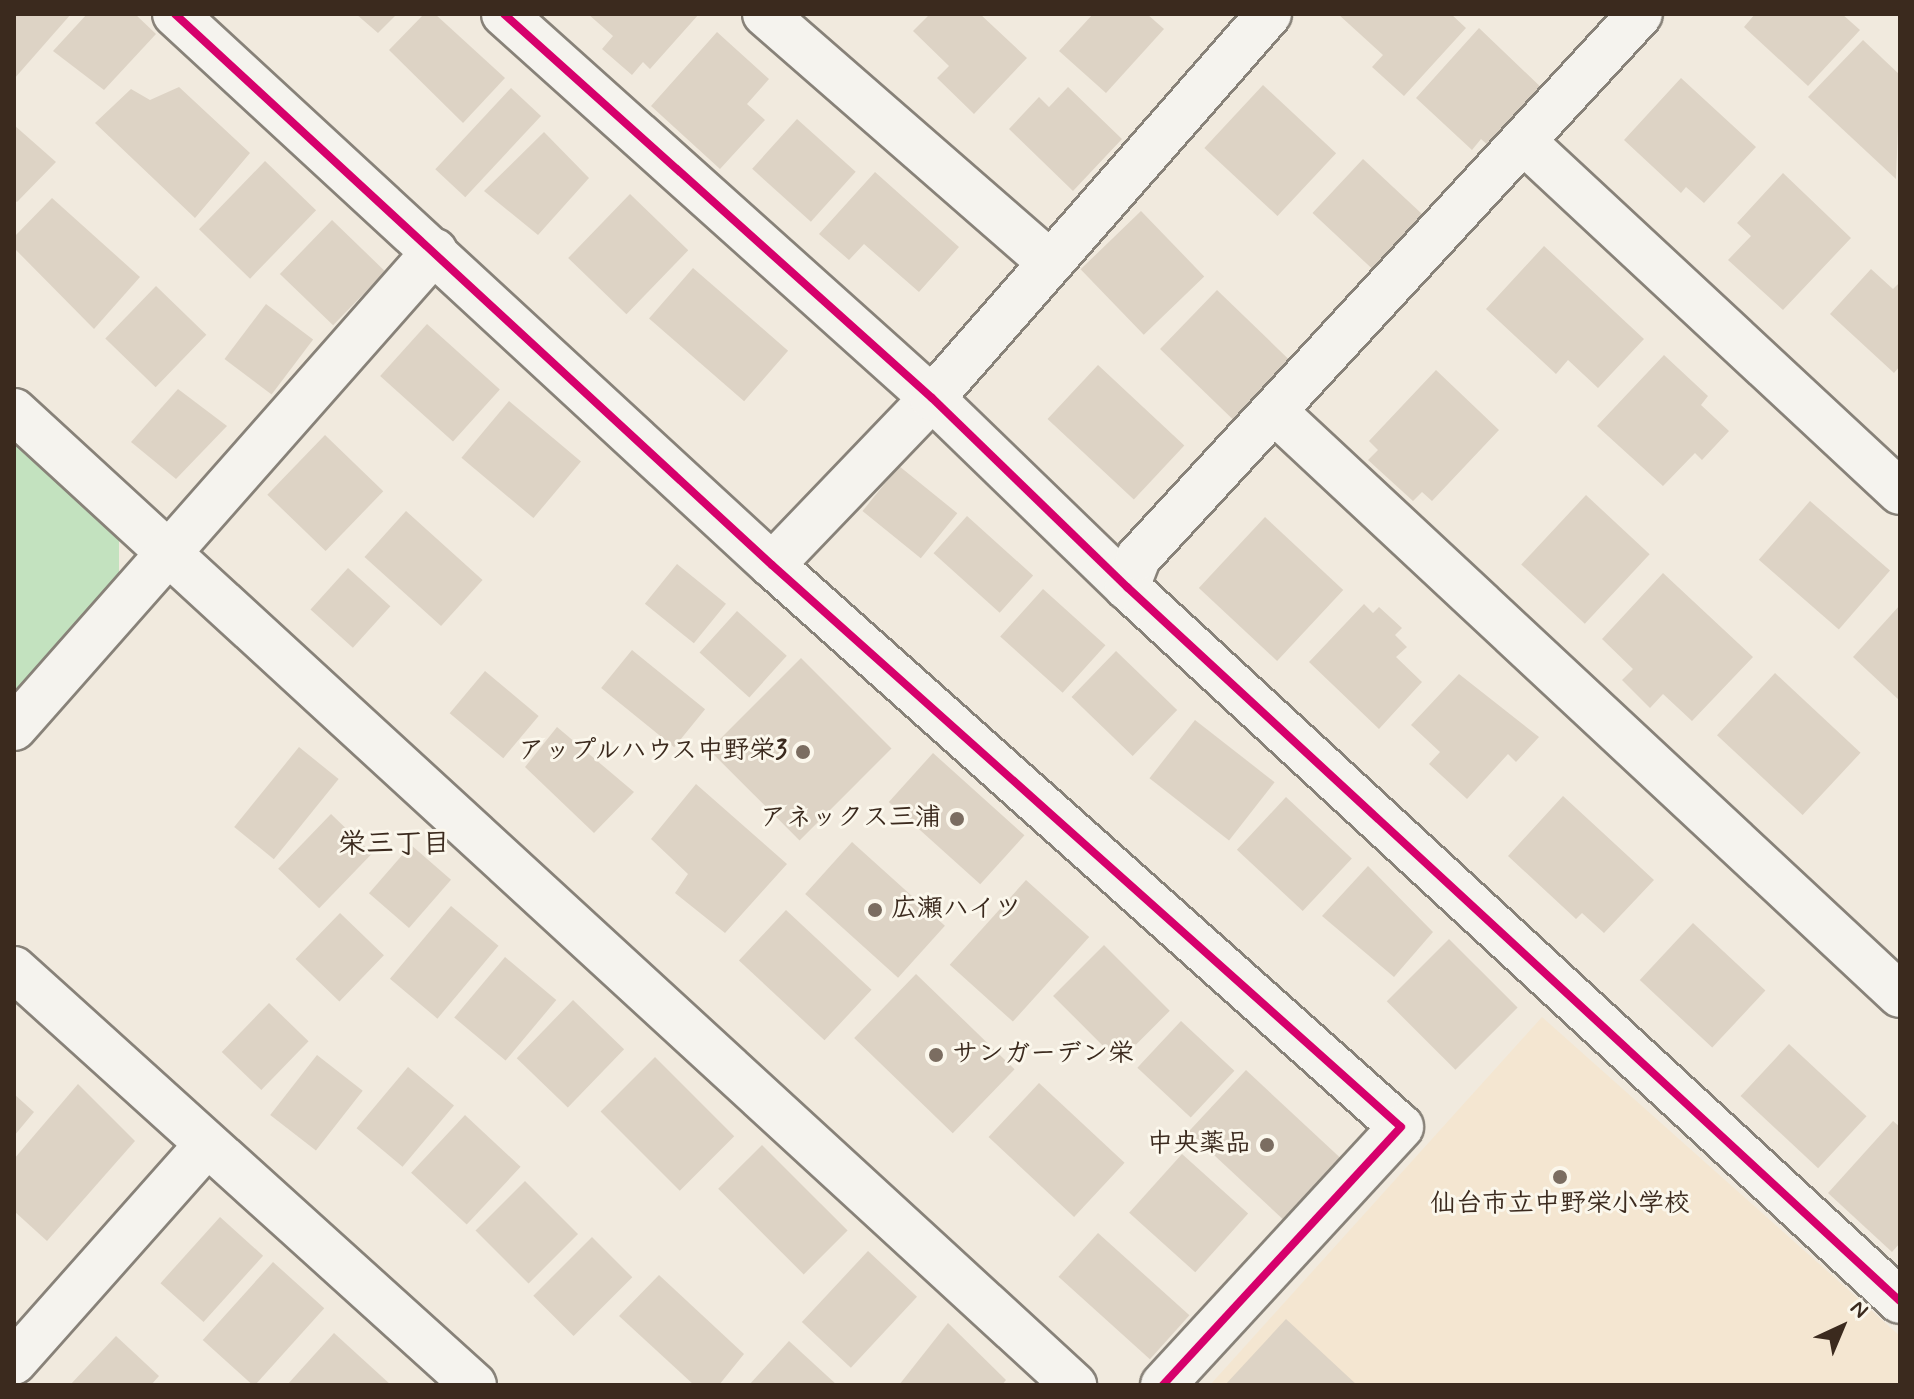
<!DOCTYPE html>
<html>
<head>
<meta charset="utf-8">
<style>
	body { margin:0 }
	#map { position:relative; width:1914px; height:1399px; overflow:hidden; background:#f1eade; font-family:Mynerve,"Klee One",sans-serif }
	div>[style] { position:absolute }
	.built>* { inset:0; background:#f4e6d1 }
	.green>* { inset:0; background:#c3e2bf }
	.building>* { inset:0; background:#ddd3c5; transform-origin:0 0 }
	.roads { filter:drop-shadow(2px 0 #888279) drop-shadow(-2px 0 #888279) drop-shadow(0 2px #888279) drop-shadow(0 -2px #888279) }
	.minor>* { height:44px; margin:-22px; padding:0 22px; transform-origin:22px; border-radius:22px; background:#f5f3ee }
	.cycleway>* { height:8px; margin:-4px; padding:0 4px; transform-origin:4px; border-radius:4px; background:#d6006c }
	.dots>* { width:22px; height:22px; translate:-50% -50%; box-sizing:border-box; border:4px solid #fbf7ec; border-radius:50% }
	span { translate:-50% -50%; white-space:nowrap; text-align:center; line-height:1.15; -webkit-text-stroke:6px #fbf7ec; paint-order:stroke }
	.poi-label { font-size:26px; color:#3b2a1e; font-weight:700 }
	.right { translate:-100% -50%; text-align:right }
	.left { translate:0 -50%; text-align:left }
	.neighbourhood-label { font-size:28px; color:#3b2a1e; font-weight:700 }
	.frame { position:absolute; inset:0; border:16px solid #3b2a1e; pointer-events:none }
	.north { position:absolute; left:1802px; top:1287px; width:80px; height:80px; -webkit-text-stroke:6px #fbf7ec; paint-order:stroke; rotate:44deg; font-size:22px; font-weight:700; line-height:32px; text-align:center; color:#3b2a1e }
	.north::after { content:''; display:block; margin:auto; width:28px; height:36px; background:#3b2a1e; clip-path:polygon(50% 0,100% 100%,50% 72%,0 100%) }
</style>
</head>
<body>
<div id="map">
	<div class="built">
		<div style="clip-path:polygon(1542px 1017px,1900px 1336px,1900px 1385px,1210px 1385px)"></div>
	</div>
	<div class="green">
		<div style="clip-path:polygon(14px 444px,119px 539px,119px 587px,14px 703px)"></div>
	</div>
	<div class="building">
		<div style="clip-path:polygon(14px 14px,71px 14px,14px 79px)"></div>
		<div style="clip-path:polygon(87px 14px,135px 14px,156px 34px,104px 90px,53px 51px)"></div>
		<div style="clip-path:polygon(356px 14px,397px 14px,378px 33px)"></div>
		<div style="clip-path:polygon(424px 14px,435px 14px,505px 78px,463px 123px,389px 50px)"></div>
		<div style="clip-path:polygon(588px 14px,699px 14px,650px 69px,643px 62px,632px 75px,602px 49px,613px 36px)"></div>
		<div style="clip-path:polygon(930px 14px,980px 14px,1027px 58px,974px 114px,937px 78px,949px 66px,913px 31px)"></div>
		<div style="clip-path:polygon(1093px 14px,1147px 14px,1164px 29px,1106px 93px,1059px 51px)"></div>
		<div style="clip-path:polygon(1338px 14px,1451px 14px,1466px 28px,1404px 96px,1372px 67px,1383px 55px)"></div>
		<div style="clip-path:polygon(1755px 14px,1842px 14px,1860px 30px,1808px 86px,1744px 27px)"></div>
		<div style="clip-path:polygon(1479px 28px,1546px 92px,1501px 157px,1481px 139px,1472px 150px,1416px 98px)"></div>
		<div style="clip-path:polygon(717px 32px,769px 79px,747px 104px,765px 120px,720px 169px,651px 106px)"></div>
		<div style="clip-path:polygon(1863px 40px,1900px 75px,1896px 179px,1808px 97px)"></div>
		<div style="clip-path:polygon(1681px 78px,1756px 147px,1704px 203px,1686px 187px,1681px 193px,1624px 140px)"></div>
		<div style="left:1263px;top:85px;width:100px;height:86px;rotate:43deg"></div>
		<div style="clip-path:polygon(179px 87px,250px 153px,195px 218px,95px 123px,131px 89px,150px 100px)"></div>
		<div style="clip-path:polygon(1068px 87px,1122px 139px,1073px 191px,1009px 129px,1039px 97px,1049px 107px)"></div>
		<div style="left:511px;top:88px;width:41px;height:111px;rotate:43deg"></div>
		<div style="left:797px;top:119px;width:79px;height:67px;rotate:42deg"></div>
		<div style="clip-path:polygon(14px 125px,56px 162px,17px 202px,14px 200px)"></div>
		<div style="clip-path:polygon(544px 132px,589px 178px,538px 235px,484px 191px)"></div>
		<div style="left:1363px;top:159px;width:99px;height:74px;rotate:43deg"></div>
		<div style="left:265px;top:161px;width:71px;height:95px;rotate:44deg"></div>
		<div style="clip-path:polygon(875px 172px,959px 247px,919px 292px,864px 244px,849px 260px,819px 234px)"></div>
		<div style="clip-path:polygon(1783px 173px,1851px 238px,1783px 310px,1728px 260px,1751px 236px,1737px 223px)"></div>
		<div style="left:630px;top:194px;width:81px;height:89px;rotate:44deg"></div>
		<div style="clip-path:polygon(52px 198px,140px 277px,94px 329px,14px 248px,14px 237px)"></div>
		<div style="left:1141px;top:211px;width:91px;height:84px;rotate:46deg"></div>
		<div style="left:332px;top:220px;width:74px;height:75px;rotate:44deg"></div>
		<div style="clip-path:polygon(1544px 246px,1644px 339px,1598px 388px,1568px 360px,1556px 374px,1486px 309px)"></div>
		<div style="left:693px;top:268px;width:126px;height:67px;rotate:41deg"></div>
		<div style="clip-path:polygon(1871px 269px,1893px 289px,1900px 282px,1900px 366px,1894px 373px,1830px 314px)"></div>
		<div style="left:156px;top:286px;width:70px;height:73px;rotate:44deg"></div>
		<div style="left:1217px;top:290px;width:114px;height:82px;rotate:44deg"></div>
		<div style="left:266px;top:304px;width:59px;height:69px;rotate:37deg"></div>
		<div style="left:427px;top:324px;width:98px;height:70px;rotate:42deg"></div>
		<div style="clip-path:polygon(1664px 355px,1708px 396px,1701px 405px,1729px 431px,1702px 460px,1695px 453px,1663px 486px,1597px 426px)"></div>
		<div style="left:1098px;top:365px;width:118px;height:74px;rotate:43deg"></div>
		<div style="clip-path:polygon(1436px 370px,1499px 430px,1432px 501px,1422px 492px,1413px 501px,1368px 460px,1378px 450px,1369px 441px)"></div>
		<div style="clip-path:polygon(178px 389px,227px 426px,176px 479px,131px 442px)"></div>
		<div style="left:509px;top:401px;width:94px;height:74px;rotate:40deg"></div>
		<div style="left:325px;top:435px;width:81px;height:83px;rotate:44deg"></div>
		<div style="left:899px;top:466px;width:75px;height:58px;rotate:39deg"></div>
		<div style="left:1586px;top:495px;width:87px;height:95px;rotate:43deg"></div>
		<div style="left:1810px;top:501px;width:106px;height:78px;rotate:41deg"></div>
		<div style="left:406px;top:511px;width:103px;height:62px;rotate:42deg"></div>
		<div style="left:967px;top:516px;width:89px;height:50px;rotate:42deg"></div>
		<div style="left:1265px;top:517px;width:107px;height:97px;rotate:43deg"></div>
		<div style="left:677px;top:564px;width:63px;height:51px;rotate:39deg"></div>
		<div style="left:348px;top:568px;width:57px;height:56px;rotate:42deg"></div>
		<div style="clip-path:polygon(1663px 573px,1753px 657px,1692px 721px,1663px 694px,1650px 708px,1622px 680px,1633px 669px,1602px 639px)"></div>
		<div style="left:1043px;top:589px;width:84px;height:64px;rotate:42deg"></div>
		<div style="clip-path:polygon(1364px 604px,1373px 613px,1379px 607px,1402px 628px,1395px 635px,1407px 647px,1396px 657px,1422px 682px,1379px 729px,1309px 662px)"></div>
		<div style="clip-path:polygon(1900px 605px,1900px 701px,1853px 657px)"></div>
		<div style="left:737px;top:611px;width:67px;height:56px;rotate:42deg"></div>
		<div style="left:632px;top:650px;width:94px;height:49px;rotate:39deg"></div>
		<div style="left:1116px;top:651px;width:85px;height:64px;rotate:44deg"></div>
		<div style="left:801px;top:658px;width:128px;height:130px;rotate:45deg"></div>
		<div style="left:485px;top:671px;width:70px;height:55px;rotate:40deg"></div>
		<div style="left:1775px;top:673px;width:117px;height:85px;rotate:43deg"></div>
		<div style="clip-path:polygon(1459px 674px,1539px 737px,1516px 762px,1508px 754px,1467px 799px,1429px 764px,1440px 752px,1411px 725px)"></div>
		<div style="left:1195px;top:720px;width:101px;height:74px;rotate:38deg"></div>
		<div style="clip-path:polygon(557px 727px,634px 792px,594px 833px,525px 767px)"></div>
		<div style="left:299px;top:747px;width:51px;height:103px;rotate:39deg"></div>
		<div style="left:933px;top:753px;width:123px;height:66px;rotate:42deg"></div>
		<div style="clip-path:polygon(696px 784px,787px 864px,725px 933px,675px 893px,688px 874px,651px 839px)"></div>
		<div style="clip-path:polygon(1563px 796px,1654px 880px,1604px 933px,1582px 913px,1576px 919px,1508px 856px)"></div>
		<div style="left:1286px;top:797px;width:90px;height:72px;rotate:43deg"></div>
		<div style="left:331px;top:814px;width:57px;height:76px;rotate:44deg"></div>
		<div style="left:852px;top:842px;width:125px;height:70px;rotate:42deg"></div>
		<div style="left:411px;top:845px;width:53px;height:64px;rotate:41deg"></div>
		<div style="clip-path:polygon(1368px 866px,1433px 932px,1394px 977px,1322px 916px)"></div>
		<div style="left:1026px;top:880px;width:85px;height:114px;rotate:42deg"></div>
		<div style="left:451px;top:906px;width:62px;height:95px;rotate:40deg"></div>
		<div style="left:786px;top:910px;width:117px;height:69px;rotate:43deg"></div>
		<div style="left:340px;top:913px;width:61px;height:64px;rotate:44deg"></div>
		<div style="left:1693px;top:923px;width:99px;height:78px;rotate:43deg"></div>
		<div style="left:1449px;top:939px;width:97px;height:88px;rotate:45deg"></div>
		<div style="left:1104px;top:945px;width:93px;height:72px;rotate:45deg"></div>
		<div style="left:505px;top:957px;width:67px;height:79px;rotate:40deg"></div>
		<div style="left:916px;top:974px;width:137px;height:89px;rotate:44deg"></div>
		<div style="left:573px;top:1000px;width:71px;height:81px;rotate:44deg"></div>
		<div style="left:269px;top:1003px;width:55px;height:68px;rotate:44deg"></div>
		<div style="left:1181px;top:1021px;width:73px;height:64px;rotate:43deg"></div>
		<div style="left:1789px;top:1044px;width:106px;height:71px;rotate:43deg"></div>
		<div style="left:317px;top:1055px;width:58px;height:76px;rotate:38deg"></div>
		<div style="left:655px;top:1057px;width:112px;height:77px;rotate:45deg"></div>
		<div style="left:408px;top:1067px;width:60px;height:80px;rotate:40deg"></div>
		<div style="left:1246px;top:1070px;width:131px;height:84px;rotate:43deg"></div>
		<div style="left:1039px;top:1083px;width:117px;height:74px;rotate:43deg"></div>
		<div style="clip-path:polygon(78px 1084px,135px 1141px,47px 1241px,14px 1211px,14px 1159px)"></div>
		<div style="clip-path:polygon(14px 1094px,34px 1112px,14px 1136px)"></div>
		<div style="left:465px;top:1115px;width:76px;height:79px;rotate:43deg"></div>
		<div style="clip-path:polygon(1893px 1121px,1900px 1127px,1900px 1243px,1892px 1252px,1828px 1193px)"></div>
		<div style="left:762px;top:1145px;width:121px;height:62px;rotate:45deg"></div>
		<div style="left:1182px;top:1154px;width:89px;height:79px;rotate:42deg"></div>
		<div style="left:525px;top:1181px;width:75px;height:70px;rotate:45deg"></div>
		<div style="left:220px;top:1217px;width:58px;height:89px;rotate:42deg"></div>
		<div style="left:1098px;top:1233px;width:123px;height:59px;rotate:42deg"></div>
		<div style="left:592px;top:1237px;width:57px;height:83px;rotate:45deg"></div>
		<div style="left:868px;top:1251px;width:67px;height:97px;rotate:43deg"></div>
		<div style="left:273px;top:1262px;width:69px;height:105px;rotate:42deg"></div>
		<div style="clip-path:polygon(659px 1275px,744px 1354px,719px 1385px,694px 1385px,619px 1316px)"></div>
		<div style="clip-path:polygon(1286px 1319px,1357px 1385px,1225px 1385px)"></div>
		<div style="clip-path:polygon(948px 1323px,1006px 1380px,1002px 1385px,899px 1385px)"></div>
		<div style="clip-path:polygon(334px 1333px,391px 1385px,287px 1385px)"></div>
		<div style="clip-path:polygon(116px 1336px,159px 1376px,151px 1385px,70px 1385px)"></div>
		<div style="clip-path:polygon(789px 1341px,837px 1385px,749px 1385px)"></div>
	</div>
	<div class="roads">
		<div class="minor">
			<div style="left:175px;top:14px;width:812px;rotate:42.71deg"></div>
			<div style="left:772px;top:565px;width:843px;rotate:41.78deg"></div>
			<div style="left:1401px;top:1127px;width:351px;rotate:132.7deg"></div>
			<div style="left:504px;top:14px;width:575px;rotate:41.9deg"></div>
			<div style="left:932px;top:398px;width:272px;rotate:44.1deg"></div>
			<div style="left:1127px;top:587px;width:1052px;rotate:42.73deg"></div>
			<div style="left:765px;top:14px;width:373px;rotate:41.1deg"></div>
			<div style="left:1523px;top:141px;width:515px;rotate:42.95deg"></div>
			<div style="left:14px;top:411px;width:1440px;rotate:42.58deg"></div>
			<div style="left:1274px;top:411px;width:856px;rotate:43.01deg"></div>
			<div style="left:772px;top:565px;width:231px;rotate:-46.2deg"></div>
			<div style="left:932px;top:398px;width:511px;rotate:-48.73deg"></div>
			<div style="left:1127px;top:587px;width:31px;rotate:-69deg"></div>
			<div style="left:1138px;top:558px;width:740px;rotate:-47.3deg"></div>
			<div style="left:14px;top:728px;width:636px;rotate:-48.57deg"></div>
			<div style="left:14px;top:969px;width:620px;rotate:42.12deg"></div>
			<div style="left:14px;top:1362px;width:289px;rotate:-48.4deg"></div>
		</div>
	</div>
	<div class="cycleway">
		<div style="left:175px;top:14px;width:812px;rotate:42.71deg"></div>
		<div style="left:772px;top:565px;width:843px;rotate:41.78deg"></div>
		<div style="left:1401px;top:1127px;width:351px;rotate:132.7deg"></div>
		<div style="left:504px;top:14px;width:575px;rotate:41.9deg"></div>
		<div style="left:932px;top:398px;width:272px;rotate:44.1deg"></div>
		<div style="left:1127px;top:587px;width:1052px;rotate:42.73deg"></div>
	</div>
	<div class="dots">
		<div style="left:803px;top:752px;background:#7b6d61"></div>
		<div style="left:957px;top:819px;background:#7b6d61"></div>
		<div style="left:875px;top:910px;background:#7b6d61"></div>
		<div style="left:936px;top:1055px;background:#7b6d61"></div>
		<div style="left:1267px;top:1145px;background:#7b6d61"></div>
		<div style="left:1560px;top:1177px;background:#7b6d61"></div>
	</div>
	<div class="poi-label">
		<span class="right" style="left:787px;top:752px">アップルハウス中野栄3</span>
		<span class="right" style="left:941px;top:819px">アネックス三浦</span>
		<span class="left" style="left:891px;top:910px">広瀬ハイツ</span>
		<span class="left" style="left:952px;top:1055px">サンガーデン栄</span>
		<span class="right" style="left:1251px;top:1145px">中央薬品</span>
		<span style="left:1560px;top:1205px">仙台市立中野栄小学校</span>
	</div>
	<div class="neighbourhood-label">
		<span style="left:394px;top:845px">栄三丁目</span>
	</div>
	<div class="frame"></div>
	<div class="north">N</div>
</div>
</body>
</html>
